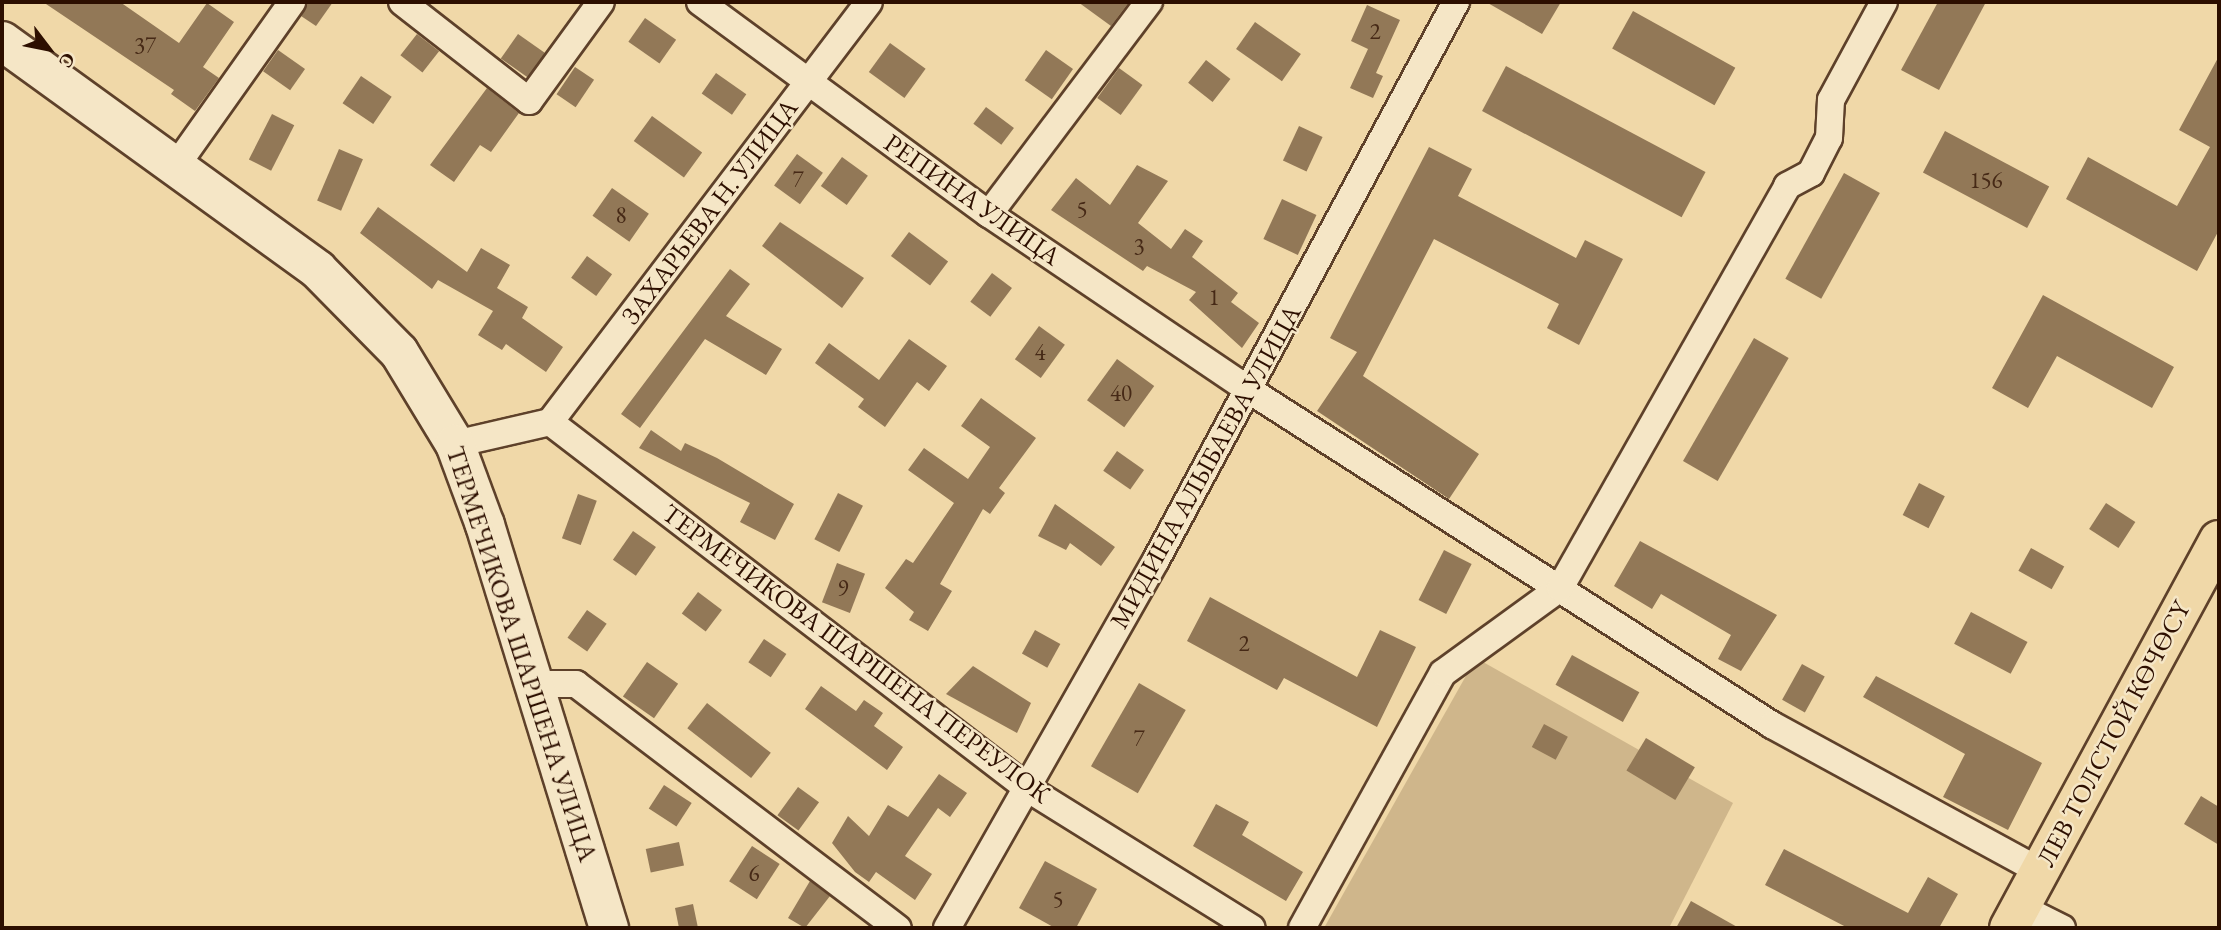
<!DOCTYPE html>
<html>
<head>
<meta charset="utf-8">
<style>
	body { margin:0 }
	#map { position:relative; width:2221px; height:930px; overflow:hidden; background:#f0d8a8; font-family:"EB Garamond",serif }
	div>[style] { position:absolute }
	.green>* { inset:0; background:#cfb68b }
	.building>* { inset:0; background:#927857; transform-origin:0 0 }
	.roads { filter:drop-shadow(2px 0 #5e412a) drop-shadow(-2px 0 #5e412a) drop-shadow(0 2px #5e412a) drop-shadow(0 -2px #5e412a) }
	.street>* { height:26px; margin:-13px; padding:0 13px; transform-origin:13px; border-radius:13px; background:#f5e6c6 }
	.secondary>* { height:38px; margin:-19px; padding:0 19px; transform-origin:19px; border-radius:19px; background:#f5e6c6 }
	.primary>* { height:38px; margin:-19px; padding:0 19px; transform-origin:19px; border-radius:19px; background:#f0d8a8 }
	span { translate:-50% -50%; white-space:nowrap; text-align:center; line-height:1.15; -webkit-text-stroke:5px #f5e6c6; paint-order:stroke }
	.number-label { font-size:23px; color:#462916 }
	.number-label span { -webkit-text-stroke-width:0 }
	.street-label { font-size:26px; color:#2d0f00 }
	.frame { position:absolute; inset:0; border:4px solid #2d0f00; pointer-events:none }
	.north { position:absolute; left:14px; top:14px; width:70px; height:70px; -webkit-text-stroke:5px #f5e6c6; paint-order:stroke; rotate:122deg; font-size:19px; font-weight:700; line-height:28px; text-align:center; color:#2d0f00 }
	.north::after { content:''; display:block; margin:auto; width:24px; height:32px; background:#2d0f00; clip-path:polygon(50% 0,100% 100%,50% 72%,0 100%) }
</style>
</head>
<body>
<div id="map">
	<div class="green">
		<div style="clip-path:polygon(1476px 658px,1733px 803px,1669px 928px,1324px 928px)"></div>
	</div>
	<div class="building">
		<div style="clip-path:polygon(43px 2px,120px 2px,179px 43px,207px 3px,234px 22px,203px 67px,219px 78px,195px 111px,171px 94px,174px 90px)"></div>
		<div style="clip-path:polygon(307px 2px,333px 2px,316px 26px,301px 16px)"></div>
		<div style="clip-path:polygon(1078px 2px,1129px 2px,1111px 26px)"></div>
		<div style="clip-path:polygon(1486px 2px,1561px 2px,1542px 34px)"></div>
		<div style="clip-path:polygon(1938px 2px,1986px 2px,1939px 90px,1901px 70px)"></div>
		<div style="clip-path:polygon(1367px 5px,1400px 20px,1376px 73px,1383px 76px,1373px 98px,1350px 88px,1368px 49px,1351px 41px)"></div>
		<div style="left:1633px;top:11px;width:117px;height:43px;rotate:29deg"></div>
		<div style="left:645px;top:18px;width:38px;height:29px;rotate:35deg"></div>
		<div style="left:1255px;top:22px;width:56px;height:33px;rotate:35deg"></div>
		<div style="left:417px;top:34px;width:28px;height:27px;rotate:38deg"></div>
		<div style="left:518px;top:34px;width:33px;height:30px;rotate:35deg"></div>
		<div style="left:890px;top:43px;width:44px;height:36px;rotate:36deg"></div>
		<div style="left:278px;top:50px;width:33px;height:26px;rotate:35deg"></div>
		<div style="left:1046px;top:50px;width:33px;height:37px;rotate:35deg"></div>
		<div style="clip-path:polygon(2219px 56px,2219px 230px,2197px 271px,2066px 199px,2088px 157px,2177px 206px,2210px 147px,2179px 130px)"></div>
		<div style="left:1206px;top:60px;width:31px;height:29px;rotate:38deg"></div>
		<div style="left:1506px;top:66px;width:226px;height:51px;rotate:28deg"></div>
		<div style="left:575px;top:67px;width:23px;height:33px;rotate:34deg"></div>
		<div style="left:1119px;top:68px;width:29px;height:37px;rotate:36deg"></div>
		<div style="left:716px;top:73px;width:37px;height:25px;rotate:35deg"></div>
		<div style="left:361px;top:76px;width:37px;height:33px;rotate:34deg"></div>
		<div style="clip-path:polygon(487px 88px,519px 113px,491px 152px,480px 145px,454px 182px,430px 165px)"></div>
		<div style="left:986px;top:107px;width:35px;height:21px;rotate:37deg"></div>
		<div style="left:272px;top:114px;width:25px;height:51px;rotate:27deg"></div>
		<div style="left:652px;top:116px;width:62px;height:31px;rotate:36deg"></div>
		<div style="left:1299px;top:126px;width:26px;height:38px;rotate:25deg"></div>
		<div style="left:1945px;top:131px;width:118px;height:47px;rotate:28deg"></div>
		<div style="clip-path:polygon(1429px 147px,1472px 169px,1458px 196px,1576px 258px,1585px 240px,1623px 259px,1579px 345px,1547px 328px,1559px 304px,1434px 239px,1363px 376px,1479px 454px,1449px 499px,1317px 411px,1357px 352px,1330px 338px)"></div>
		<div style="left:339px;top:149px;width:26px;height:56px;rotate:23deg"></div>
		<div style="left:797px;top:154px;width:32px;height:39px;rotate:36deg"></div>
		<div style="left:842px;top:157px;width:32px;height:36px;rotate:36deg"></div>
		<div style="clip-path:polygon(1137px 165px,1168px 181px,1138px 223px,1171px 249px,1185px 229px,1203px 241px,1192px 257px,1238px 293px,1231px 302px,1259px 323px,1242px 348px,1189px 300px,1196px 292px,1147px 266px,1143px 271px,1051px 210px,1076px 178px,1110px 205px)"></div>
		<div style="left:1844px;top:173px;width:41px;height:121px;rotate:29deg"></div>
		<div style="left:612px;top:188px;width:45px;height:34px;rotate:35deg"></div>
		<div style="left:1282px;top:199px;width:38px;height:44px;rotate:25deg"></div>
		<div style="clip-path:polygon(378px 207px,467px 272px,481px 248px,510px 265px,497px 288px,528px 307px,522px 318px,563px 347px,546px 372px,506px 344px,502px 350px,478px 335px,493px 311px,438px 280px,432px 289px,360px 233px)"></div>
		<div style="clip-path:polygon(780px 222px,864px 278px,842px 308px,762px 246px)"></div>
		<div style="left:909px;top:232px;width:49px;height:30px;rotate:37deg"></div>
		<div style="left:587px;top:256px;width:31px;height:27px;rotate:36deg"></div>
		<div style="clip-path:polygon(730px 269px,750px 284px,726px 316px,782px 349px,766px 375px,705px 339px,640px 428px,621px 414px)"></div>
		<div style="left:992px;top:273px;width:25px;height:36px;rotate:37deg"></div>
		<div style="clip-path:polygon(2043px 295px,2174px 367px,2152px 408px,2057px 356px,2028px 408px,1992px 388px)"></div>
		<div style="left:1039px;top:326px;width:32px;height:41px;rotate:36deg"></div>
		<div style="left:1754px;top:338px;width:40px;height:142px;rotate:30deg"></div>
		<div style="clip-path:polygon(909px 339px,947px 366px,929px 391px,917px 382px,885px 427px,858px 407px,864px 399px,815px 363px,829px 343px,879px 380px)"></div>
		<div style="left:1117px;top:359px;width:46px;height:51px;rotate:36deg"></div>
		<div style="clip-path:polygon(981px 398px,1036px 438px,999px 488px,1005px 493px,990px 514px,983px 509px,940px 584px,952px 591px,928px 631px,909px 620px,914px 612px,885px 588px,906px 559px,913px 563px,954px 503px,908px 470px,924px 448px,968px 479px,990px 447px,961px 426px)"></div>
		<div style="clip-path:polygon(651px 430px,681px 451px,685px 443px,717px 458px,794px 504px,775px 540px,740px 522px,750px 503px,639px 448px)"></div>
		<div style="left:1117px;top:451px;width:33px;height:24px;rotate:35deg"></div>
		<div style="left:1919px;top:483px;width:29px;height:36px;rotate:27deg"></div>
		<div style="left:838px;top:493px;width:28px;height:52px;rotate:27deg"></div>
		<div style="left:578px;top:494px;width:20px;height:47px;rotate:20deg"></div>
		<div style="left:2106px;top:503px;width:35px;height:31px;rotate:33deg"></div>
		<div style="clip-path:polygon(1055px 504px,1115px 547px,1101px 566px,1070px 543px,1066px 550px,1038px 536px)"></div>
		<div style="left:633px;top:531px;width:28px;height:35px;rotate:35deg"></div>
		<div style="clip-path:polygon(1640px 541px,1777px 615px,1741px 671px,1718px 659px,1731px 635px,1661px 594px,1652px 609px,1614px 586px)"></div>
		<div style="left:2031px;top:548px;width:38px;height:26px;rotate:29deg"></div>
		<div style="left:1444px;top:550px;width:31px;height:56px;rotate:27deg"></div>
		<div style="left:837px;top:563px;width:30px;height:42px;rotate:21deg"></div>
		<div style="left:698px;top:592px;width:30px;height:27px;rotate:37deg"></div>
		<div style="clip-path:polygon(1210px 597px,1357px 677px,1380px 630px,1416px 647px,1377px 727px,1284px 678px,1277px 690px,1187px 641px)"></div>
		<div style="left:587px;top:610px;width:24px;height:34px;rotate:35deg"></div>
		<div style="left:1971px;top:612px;width:64px;height:36px;rotate:28deg"></div>
		<div style="left:1035px;top:630px;width:29px;height:27px;rotate:29deg"></div>
		<div style="left:764px;top:639px;width:27px;height:28px;rotate:34deg"></div>
		<div style="left:1572px;top:655px;width:77px;height:34px;rotate:29deg"></div>
		<div style="left:647px;top:662px;width:38px;height:42px;rotate:35deg"></div>
		<div style="left:1802px;top:664px;width:26px;height:41px;rotate:29deg"></div>
		<div style="clip-path:polygon(973px 666px,1031px 703px,1017px 733px,946px 694px)"></div>
		<div style="clip-path:polygon(1876px 676px,2042px 763px,2008px 830px,1943px 797px,1965px 754px,1863px 697px)"></div>
		<div style="left:1139px;top:683px;width:54px;height:96px;rotate:30deg"></div>
		<div style="clip-path:polygon(821px 686px,856px 711px,864px 700px,883px 713px,874px 726px,903px 747px,887px 770px,805px 709px)"></div>
		<div style="left:707px;top:703px;width:81px;height:32px;rotate:38deg"></div>
		<div style="left:1544px;top:724px;width:27px;height:26px;rotate:28deg"></div>
		<div style="left:1646px;top:738px;width:57px;height:38px;rotate:31deg"></div>
		<div style="clip-path:polygon(939px 774px,967px 793px,950px 817px,938px 808px,905px 856px,932px 874px,915px 900px,876px 872px,869px 882px,855px 872px,832px 843px,848px 816px,869px 836px,888px 805px,908px 817px)"></div>
		<div style="left:664px;top:785px;width:33px;height:28px;rotate:33deg"></div>
		<div style="left:798px;top:787px;width:26px;height:35px;rotate:36deg"></div>
		<div style="clip-path:polygon(2201px 796px,2219px 807px,2219px 845px,2184px 824px)"></div>
		<div style="clip-path:polygon(1216px 804px,1249px 822px,1242px 835px,1303px 872px,1286px 901px,1193px 846px)"></div>
		<div style="left:679px;top:842px;width:24px;height:34px;rotate:78deg"></div>
		<div style="left:752px;top:846px;width:33px;height:42px;rotate:33deg"></div>
		<div style="clip-path:polygon(1784px 849px,1908px 913px,1928px 877px,1958px 894px,1939px 928px,1848px 928px,1765px 885px)"></div>
		<div style="clip-path:polygon(1045px 861px,1097px 889px,1076px 928px,1055px 928px,1019px 908px)"></div>
		<div style="clip-path:polygon(810px 881px,830px 896px,805px 928px,788px 918px)"></div>
		<div style="clip-path:polygon(1691px 901px,1739px 928px,1676px 928px)"></div>
		<div style="clip-path:polygon(693px 904px,698px 928px,679px 928px,675px 908px)"></div>
	</div>
	<div class="roads">
		<div class="street">
			<div style="left:402px;top:2px;width:161px;rotate:37.9deg"></div>
			<div style="left:529px;top:101px;width:122px;rotate:-54deg"></div>
			<div style="left:700px;top:2px;width:358px;rotate:36.3deg"></div>
			<div style="left:989px;top:214px;width:314px;rotate:34.1deg"></div>
			<div style="left:1249px;top:390px;width:621px;rotate:32.64deg"></div>
			<div style="left:1772px;top:725px;width:305px;rotate:28.6deg"></div>
			<div style="left:176px;top:166px;width:201px;rotate:-54.7deg"></div>
			<div style="left:989px;top:214px;width:266px;rotate:-53deg"></div>
			<div style="left:550px;top:422px;width:527px;rotate:-52.78deg"></div>
			<div style="left:455px;top:444px;width:98px;rotate:-13deg"></div>
			<div style="left:550px;top:422px;width:605px;rotate:37.48deg"></div>
			<div style="left:1030px;top:790px;width:261px;rotate:31.9deg"></div>
			<div style="left:535px;top:684px;width:41px"></div>
			<div style="left:576px;top:684px;width:404px;rotate:37.2deg"></div>
			<div style="left:2020px;top:907px;width:47px;rotate:26.6deg"></div>
			<div style="left:947px;top:928px;width:423px;rotate:-60.4deg"></div>
			<div style="left:1156px;top:560px;width:634px;rotate:-61.74deg"></div>
			<div style="left:1302px;top:928px;width:291px;rotate:-61.1deg"></div>
			<div style="left:1443px;top:673px;width:145px;rotate:-36deg"></div>
			<div style="left:1560px;top:588px;width:462px;rotate:-60.5deg"></div>
			<div style="left:1787px;top:186px;width:27px;rotate:-28deg"></div>
			<div style="left:1811px;top:173px;width:39px;rotate:-63deg"></div>
			<div style="left:1829px;top:138px;width:38px;rotate:-87deg"></div>
			<div style="left:1831px;top:100px;width:111px;rotate:-61.6deg"></div>
		</div>
		<div class="secondary">
			<div style="left:2px;top:41px;width:390px;rotate:35.9deg"></div>
			<div style="left:318px;top:270px;width:115px;rotate:45.4deg"></div>
			<div style="left:399px;top:352px;width:108px;rotate:58.7deg"></div>
			<div style="left:455px;top:444px;width:86px;rotate:69.7deg"></div>
			<div style="left:485px;top:525px;width:422px;rotate:72.9deg"></div>
		</div>
		<div class="primary">
			<div style="left:2009px;top:928px;width:441px;rotate:-61.6deg"></div>
		</div>
	</div>
	<div class="number-label">
		<span style="left:1375px;top:31px">2</span>
		<span style="left:145px;top:45px">37</span>
		<span style="left:798px;top:179px">7</span>
		<span style="left:1986px;top:180px">156</span>
		<span style="left:1082px;top:209px">5</span>
		<span style="left:621px;top:215px">8</span>
		<span style="left:1139px;top:246px">3</span>
		<span style="left:1214px;top:297px">1</span>
		<span style="left:1040px;top:352px">4</span>
		<span style="left:1121px;top:393px">40</span>
		<span style="left:843px;top:588px">9</span>
		<span style="left:1244px;top:643px">2</span>
		<span style="left:1139px;top:738px">7</span>
		<span style="left:754px;top:873px">6</span>
		<span style="left:1058px;top:899px">5</span>
	</div>
	<div class="street-label">
		<span style="left:972px;top:200px;rotate:35deg">РЕПИНА УЛИЦА</span>
		<span style="left:710px;top:212px;rotate:-53deg">ЗАХАРЬЕВА Н. УЛИЦА</span>
		<span style="left:1206px;top:467px;rotate:-61deg">МИДИНА АЛЫБАЕВА УЛИЦА</span>
		<span style="left:521px;top:654px;rotate:72deg">ТЕРМЕЧИКОВА ШАРШЕНА УЛИЦА</span>
		<span style="left:856px;top:654px;rotate:37deg">ТЕРМЕЧИКОВА ШАРШЕНА ПЕРЕУЛОК</span>
		<span style="left:2114px;top:734px;rotate:-62deg">ЛЕВ ТОЛСТОЙ КӨЧӨСҮ</span>
	</div>
	<div class="frame"></div>
	<div class="north">С</div>
</div>
</body>
</html>
